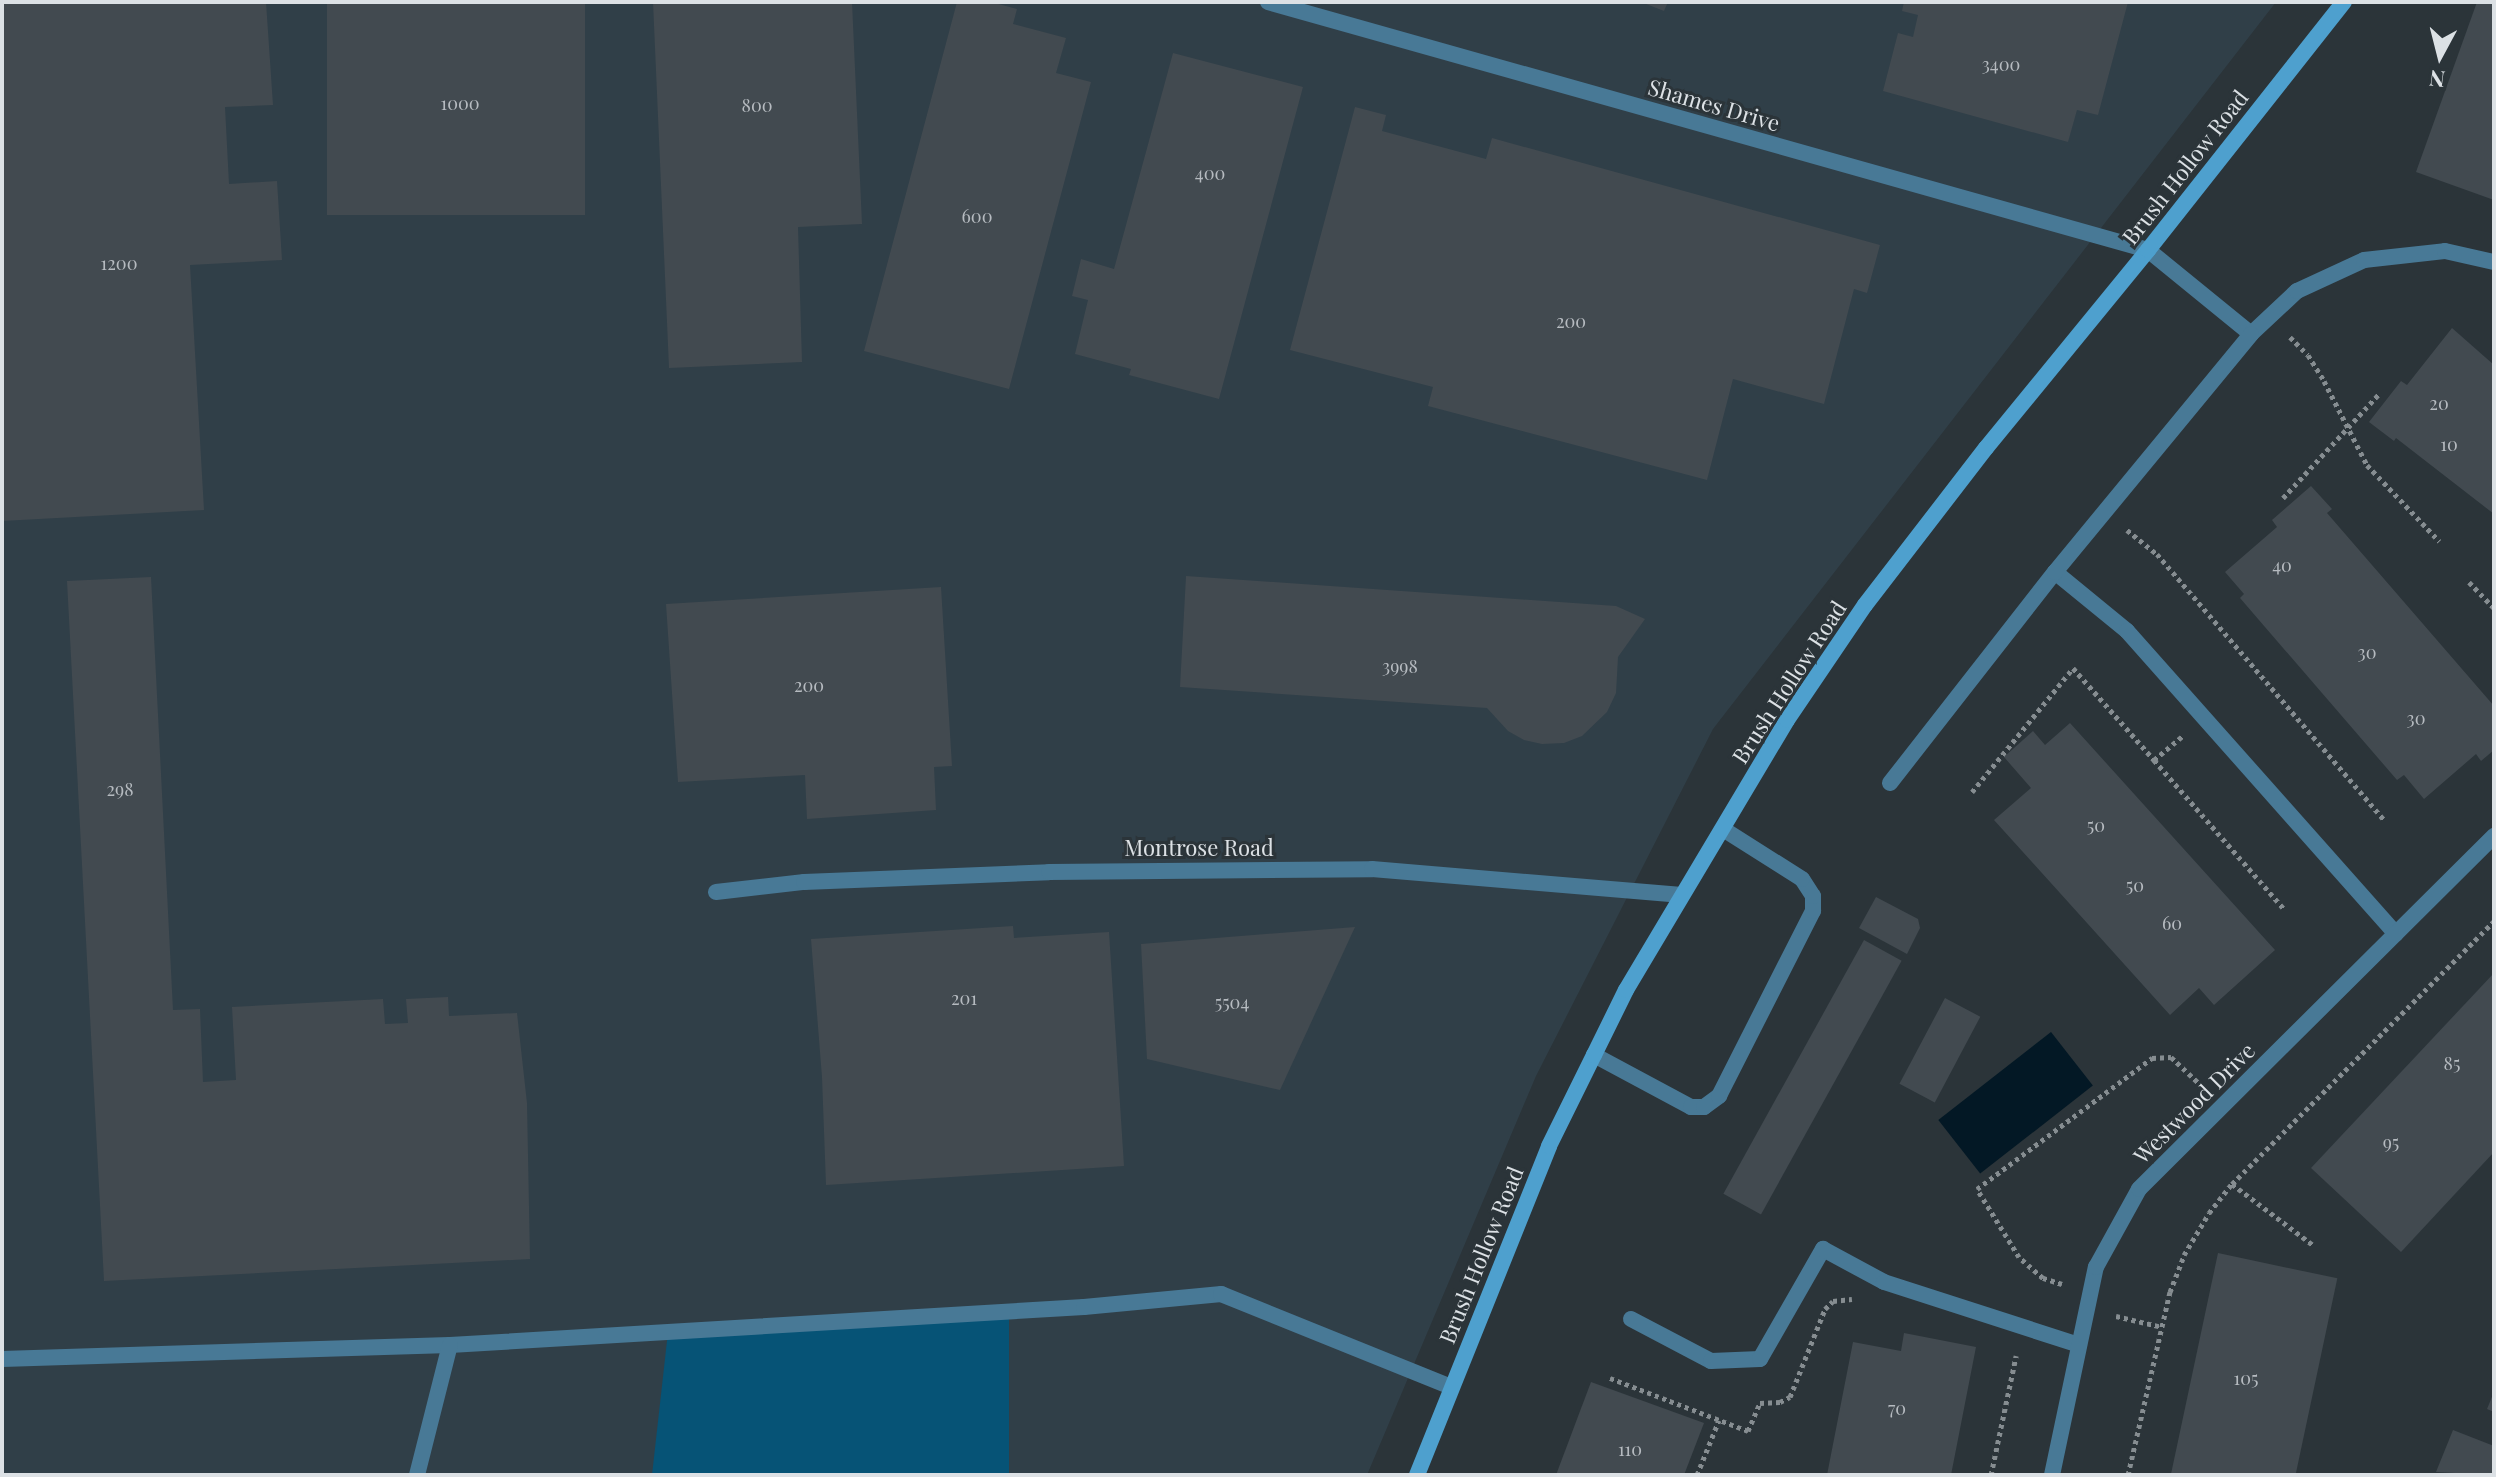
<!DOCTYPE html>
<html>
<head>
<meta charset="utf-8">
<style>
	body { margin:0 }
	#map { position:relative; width:2496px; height:1477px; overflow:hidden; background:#2b3439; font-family:"Playfair Display",serif }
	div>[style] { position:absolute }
	.built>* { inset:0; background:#303f48 }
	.green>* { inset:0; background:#065376 }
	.water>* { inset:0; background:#031825; transform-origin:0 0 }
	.building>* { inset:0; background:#424a50; transform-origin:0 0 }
	.path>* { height:5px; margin-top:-2.5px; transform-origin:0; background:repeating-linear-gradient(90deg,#868d91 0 4px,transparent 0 8px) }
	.service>* { height:16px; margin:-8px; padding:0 8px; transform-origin:8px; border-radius:8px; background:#487996 }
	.minor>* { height:16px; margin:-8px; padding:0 8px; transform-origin:8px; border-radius:8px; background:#487996 }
	.secondary>* { height:16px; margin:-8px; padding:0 8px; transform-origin:8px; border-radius:8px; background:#4ea0ce }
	span { translate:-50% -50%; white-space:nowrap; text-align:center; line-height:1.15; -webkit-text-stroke:6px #2b3439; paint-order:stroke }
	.number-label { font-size:18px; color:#b6bbc0 }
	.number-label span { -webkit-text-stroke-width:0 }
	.street-label { font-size:22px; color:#dce1e5 }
	.frame { position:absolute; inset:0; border:4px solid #dce1e5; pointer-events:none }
	.north { position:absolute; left:2400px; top:16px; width:80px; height:80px; -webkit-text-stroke:6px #2b3439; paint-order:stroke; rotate:187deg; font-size:22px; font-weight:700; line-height:32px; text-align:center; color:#dce1e5 }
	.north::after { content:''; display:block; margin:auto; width:28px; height:36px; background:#dce1e5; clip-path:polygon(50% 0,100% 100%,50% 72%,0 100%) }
</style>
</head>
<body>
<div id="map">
	<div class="built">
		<div style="clip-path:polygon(2px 2px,2276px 2px,1713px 729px,1536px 1076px,1367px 1475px,2px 1475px)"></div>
	</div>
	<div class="green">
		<div style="clip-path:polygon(1009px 1312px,1009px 1475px,652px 1475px,668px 1332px)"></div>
	</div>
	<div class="water">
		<div style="left:2051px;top:1032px;width:68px;height:143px;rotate:52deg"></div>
	</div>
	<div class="building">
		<div style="clip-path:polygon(2px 2px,266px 2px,273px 105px,225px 107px,229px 184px,277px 181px,282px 260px,190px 265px,204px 510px,2px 521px)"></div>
		<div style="left:327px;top:2px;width:258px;height:213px"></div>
		<div style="clip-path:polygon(653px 2px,852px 2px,862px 224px,798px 227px,802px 362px,669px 368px)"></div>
		<div style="clip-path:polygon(957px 2px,991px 2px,1017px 9px,1013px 24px,1066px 38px,1056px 73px,1091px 82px,1009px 389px,864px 351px)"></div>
		<div style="clip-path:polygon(1641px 2px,1668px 2px,1664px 11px)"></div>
		<div style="clip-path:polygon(1904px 2px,2128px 2px,2098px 115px,2077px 110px,2068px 142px,1883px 91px,1898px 33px,1913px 37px,1918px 15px,1902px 11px)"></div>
		<div style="clip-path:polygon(2477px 2px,2494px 2px,2494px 200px,2416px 172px)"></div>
		<div style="clip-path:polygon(1173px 53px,1303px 87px,1219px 399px,1129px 375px,1131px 369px,1075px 354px,1088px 300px,1072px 296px,1081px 259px,1114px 269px)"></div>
		<div style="clip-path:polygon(1355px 107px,1386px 115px,1382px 131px,1486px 159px,1492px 138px,1880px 245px,1867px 293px,1854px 289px,1824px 404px,1733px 379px,1707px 480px,1428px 406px,1433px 387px,1290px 350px)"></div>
		<div style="clip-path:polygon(2452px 328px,2494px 365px,2494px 514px,2396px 438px,2394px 441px,2369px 422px,2401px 381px,2407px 385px)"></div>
		<div style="clip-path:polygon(2311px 486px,2332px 509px,2327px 513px,2494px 706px,2494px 750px,2481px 761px,2476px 754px,2424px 799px,2404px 775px,2397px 780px,2240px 598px,2244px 594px,2225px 572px,2277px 527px,2272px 520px)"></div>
		<div style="clip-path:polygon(1186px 576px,1616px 606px,1645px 619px,1618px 657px,1616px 693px,1607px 712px,1582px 736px,1564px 743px,1542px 744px,1524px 740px,1508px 731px,1487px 708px,1180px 687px)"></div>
		<div style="clip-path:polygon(151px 577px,173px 1010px,200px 1009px,203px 1082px,236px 1080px,232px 1007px,383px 999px,385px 1024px,408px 1023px,406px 999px,448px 997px,449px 1016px,517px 1013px,527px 1103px,530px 1259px,104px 1281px,67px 581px)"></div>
		<div style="clip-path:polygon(941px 587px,952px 766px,934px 767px,936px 810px,807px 819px,805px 775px,678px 782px,666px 604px)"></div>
		<div style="clip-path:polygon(2070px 723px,2275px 950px,2214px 1005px,2199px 988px,2170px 1015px,1994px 820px,2031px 788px,2004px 757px,2033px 731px,2045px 745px)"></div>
		<div style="clip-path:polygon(1876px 897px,1918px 919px,1920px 928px,1907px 954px,1859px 928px)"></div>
		<div style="clip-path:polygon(1013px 926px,1014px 938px,1109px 932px,1124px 1166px,826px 1185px,822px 1077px,811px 939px)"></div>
		<div style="clip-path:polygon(1355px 927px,1280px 1090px,1147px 1059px,1141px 944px)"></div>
		<div style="left:1864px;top:940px;width:43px;height:290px;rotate:29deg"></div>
		<div style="clip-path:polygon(2494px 973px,2494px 1152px,2401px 1252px,2311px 1168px)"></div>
		<div style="left:1945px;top:998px;width:40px;height:97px;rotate:28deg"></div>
		<div style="left:2218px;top:1253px;width:122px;height:227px;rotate:12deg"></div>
		<div style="clip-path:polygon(1904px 1333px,1976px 1347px,1951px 1475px,1827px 1475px,1853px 1342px,1901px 1351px)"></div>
		<div style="clip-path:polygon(1591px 1382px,1704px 1423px,1684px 1475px,1556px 1475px)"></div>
		<div style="clip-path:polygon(2494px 1392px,2494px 1412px,2487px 1409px)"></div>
		<div style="clip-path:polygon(2453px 1430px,2494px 1446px,2494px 1475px,2436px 1472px)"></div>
	</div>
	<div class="path">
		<div style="left:2290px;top:337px;width:25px;rotate:45deg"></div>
		<div style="left:2308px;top:355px;width:31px;rotate:58deg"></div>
		<div style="left:2324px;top:381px;width:94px;rotate:62.9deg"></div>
		<div style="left:2367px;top:465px;width:105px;rotate:46.5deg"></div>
		<div style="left:2283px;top:498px;width:142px;rotate:-47.3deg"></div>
		<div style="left:2127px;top:530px;width:38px;rotate:39deg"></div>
		<div style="left:2157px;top:554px;width:350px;rotate:49.5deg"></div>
		<div style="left:2469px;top:582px;width:36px;rotate:46deg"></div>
		<div style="left:2154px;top:760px;width:198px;rotate:48.9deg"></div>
		<div style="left:1972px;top:792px;width:160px;rotate:-50.8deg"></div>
		<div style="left:2073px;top:668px;width:123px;rotate:48.6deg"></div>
		<div style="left:2154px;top:760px;width:39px;rotate:-40deg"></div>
		<div style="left:2232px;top:1184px;width:101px;rotate:37deg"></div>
		<div style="left:2062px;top:1284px;width:20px;rotate:-162deg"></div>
		<div style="left:2043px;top:1278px;width:32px;rotate:-139deg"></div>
		<div style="left:2019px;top:1257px;width:80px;rotate:-121.7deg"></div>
		<div style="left:1977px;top:1189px;width:219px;rotate:-36.8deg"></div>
		<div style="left:2152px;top:1058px;width:19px;rotate:-3deg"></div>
		<div style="left:2171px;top:1057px;width:44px;rotate:43.2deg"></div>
		<div style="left:2116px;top:1316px;width:47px;rotate:13.4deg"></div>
		<div style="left:1610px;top:1378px;width:148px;rotate:21deg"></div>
		<div style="left:1748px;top:1431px;width:30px;rotate:-67deg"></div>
		<div style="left:1760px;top:1403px;width:20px;rotate:-3deg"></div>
		<div style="left:1780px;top:1402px;width:11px;rotate:-27deg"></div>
		<div style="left:1790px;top:1397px;width:95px;rotate:-68.3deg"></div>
		<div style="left:1825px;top:1309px;width:11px;rotate:-45deg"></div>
		<div style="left:1833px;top:1301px;width:19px;rotate:-6deg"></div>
		<div style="left:1697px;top:1475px;width:59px;rotate:-68.2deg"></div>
		<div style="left:1991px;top:1475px;width:122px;rotate:-78.1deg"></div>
		<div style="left:2128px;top:1475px;width:188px;rotate:-77.1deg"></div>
		<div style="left:2170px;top:1292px;width:40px;rotate:-69deg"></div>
		<div style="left:2184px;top:1255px;width:49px;rotate:-59.2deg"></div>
		<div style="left:2209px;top:1213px;width:37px;rotate:-52deg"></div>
		<div style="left:2232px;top:1184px;width:371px;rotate:-45.1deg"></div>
	</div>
	<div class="service">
		<div style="left:1594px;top:1055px;width:110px;rotate:28.2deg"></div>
		<div style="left:1691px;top:1107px;width:13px"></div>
		<div style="left:1704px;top:1107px;width:19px;rotate:-36deg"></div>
		<div style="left:1719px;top:1096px;width:208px;rotate:-63.1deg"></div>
		<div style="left:1813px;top:911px;width:15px;rotate:-90deg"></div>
		<div style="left:1813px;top:896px;width:20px;rotate:-123deg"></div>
		<div style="left:1802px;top:879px;width:93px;rotate:-147.7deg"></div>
		<div style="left:2px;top:1359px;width:448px;rotate:-1.8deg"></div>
		<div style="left:450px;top:1345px;width:635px;rotate:-3.43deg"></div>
		<div style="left:1084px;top:1307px;width:138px;rotate:-5.4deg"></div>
		<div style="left:1221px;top:1294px;width:248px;rotate:22deg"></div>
		<div style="left:417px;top:1475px;width:134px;rotate:-75.8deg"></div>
	</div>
	<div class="minor">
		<div style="left:1268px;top:2px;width:914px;rotate:15.74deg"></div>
		<div style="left:2148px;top:250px;width:133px;rotate:39.2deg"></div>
		<div style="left:2251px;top:334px;width:63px;rotate:-43.1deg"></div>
		<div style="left:2297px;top:291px;width:74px;rotate:-24.8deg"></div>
		<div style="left:2364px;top:260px;width:81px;rotate:-6.3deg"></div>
		<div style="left:2445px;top:251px;width:50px;rotate:12.7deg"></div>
		<div style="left:2055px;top:572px;width:93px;rotate:39.3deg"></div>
		<div style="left:2127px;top:631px;width:405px;rotate:48.4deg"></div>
		<div style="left:1890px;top:783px;width:268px;rotate:-52deg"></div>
		<div style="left:2055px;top:572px;width:308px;rotate:-50.5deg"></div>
		<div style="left:716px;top:892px;width:89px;rotate:-6.5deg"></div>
		<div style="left:804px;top:882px;width:245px;rotate:-2.3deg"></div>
		<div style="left:1049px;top:872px;width:323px;rotate:-0.5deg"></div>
		<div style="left:1372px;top:869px;width:311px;rotate:4.8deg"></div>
		<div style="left:1631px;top:1319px;width:90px;rotate:27.7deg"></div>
		<div style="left:1711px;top:1361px;width:49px;rotate:-2.3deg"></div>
		<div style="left:1760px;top:1359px;width:127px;rotate:-60.2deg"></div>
		<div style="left:1823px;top:1249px;width:69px;rotate:28.4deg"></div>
		<div style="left:1884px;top:1282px;width:205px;rotate:17.9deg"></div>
		<div style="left:2052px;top:1475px;width:213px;rotate:-78.1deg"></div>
		<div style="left:2096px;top:1267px;width:89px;rotate:-61.1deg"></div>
		<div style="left:2139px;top:1189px;width:501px;rotate:-44.84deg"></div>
	</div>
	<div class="secondary">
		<div style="left:1417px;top:1475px;width:354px;rotate:-68.1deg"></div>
		<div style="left:1549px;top:1146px;width:102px;rotate:-63.7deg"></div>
		<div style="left:1594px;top:1055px;width:72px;rotate:-63.8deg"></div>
		<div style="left:1626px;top:990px;width:314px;rotate:-59.2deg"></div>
		<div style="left:1787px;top:720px;width:139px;rotate:-55.9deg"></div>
		<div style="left:1865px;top:605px;width:198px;rotate:-52.4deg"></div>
		<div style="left:1986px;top:448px;width:256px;rotate:-50.7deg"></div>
		<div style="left:2148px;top:250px;width:316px;rotate:-51.7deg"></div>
	</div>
	<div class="number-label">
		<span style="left:2001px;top:64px">3400</span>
		<span style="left:460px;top:103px">1000</span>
		<span style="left:757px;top:105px">800</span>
		<span style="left:1210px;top:173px">400</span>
		<span style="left:977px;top:216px">600</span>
		<span style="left:119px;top:263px">1200</span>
		<span style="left:1571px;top:321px">200</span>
		<span style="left:2439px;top:403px">20</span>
		<span style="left:2449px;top:444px">10</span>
		<span style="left:2282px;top:565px">40</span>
		<span style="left:2367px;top:652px">30</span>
		<span style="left:1400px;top:666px">3998</span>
		<span style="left:809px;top:685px">200</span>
		<span style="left:2416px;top:718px">30</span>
		<span style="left:120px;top:789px">298</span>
		<span style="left:2096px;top:825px">50</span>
		<span style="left:2135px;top:885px">50</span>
		<span style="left:2172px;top:923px">60</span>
		<span style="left:964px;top:998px">201</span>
		<span style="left:1232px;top:1002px">5504</span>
		<span style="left:2452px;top:1063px">85</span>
		<span style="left:2391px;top:1142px">95</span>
		<span style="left:2246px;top:1378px">105</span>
		<span style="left:1897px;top:1408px">70</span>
		<span style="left:1630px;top:1449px">110</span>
	</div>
	<div class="street-label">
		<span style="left:1714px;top:105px;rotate:16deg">Shames Drive</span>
		<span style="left:2185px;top:167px;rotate:-52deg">Brush Hollow Road</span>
		<span style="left:1789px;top:682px;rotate:-57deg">Brush Hollow Road</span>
		<span style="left:1199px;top:848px">Montrose Road</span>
		<span style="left:2194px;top:1103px;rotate:-45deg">Westwood Drive</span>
		<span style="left:1481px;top:1255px;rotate:-68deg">Brush Hollow Road</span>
	</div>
	<div class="frame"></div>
	<div class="north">N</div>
</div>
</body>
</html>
